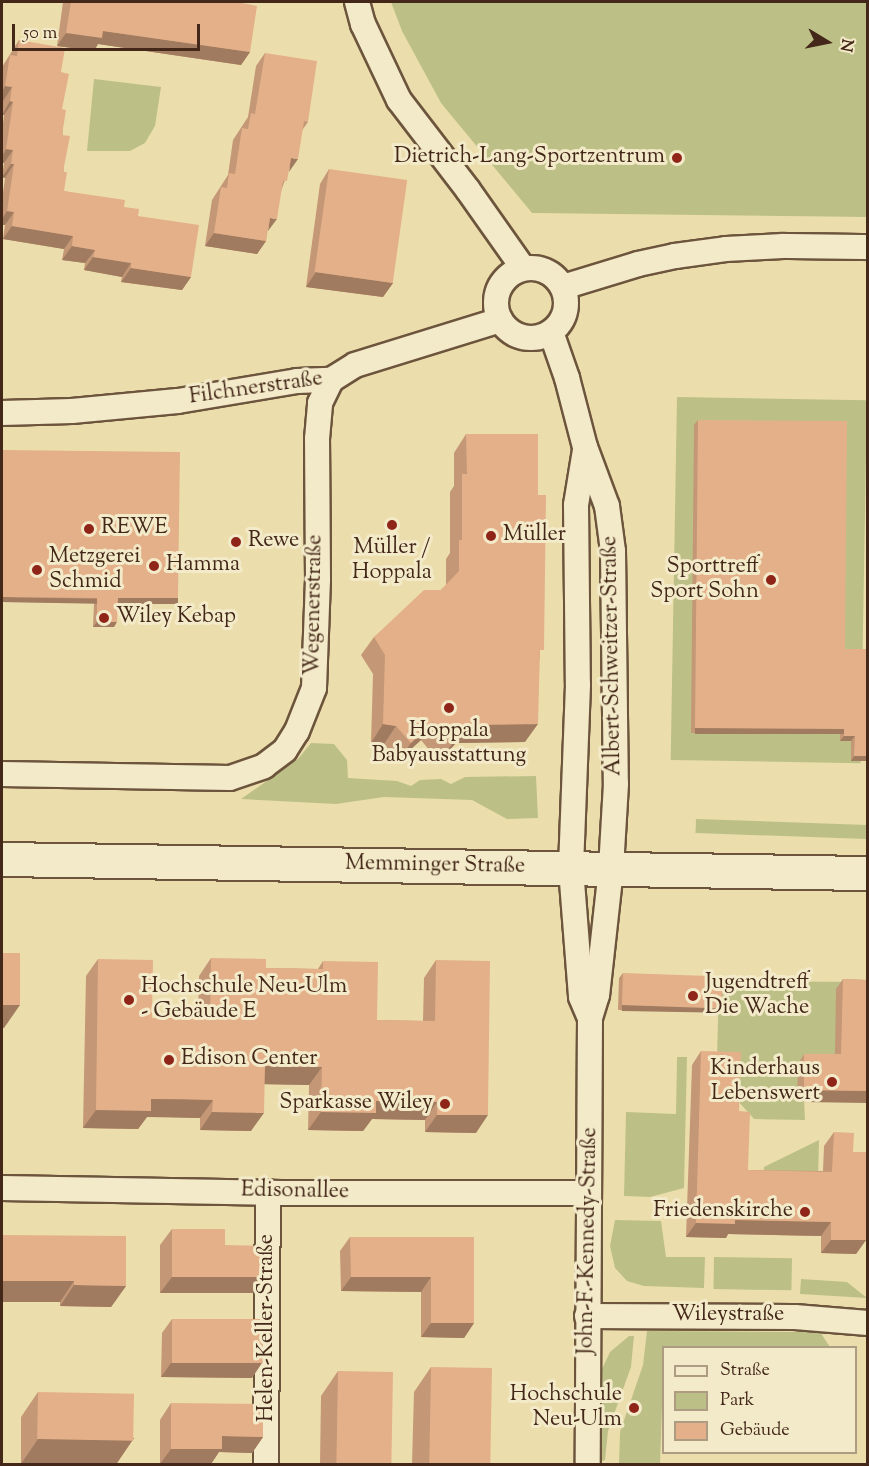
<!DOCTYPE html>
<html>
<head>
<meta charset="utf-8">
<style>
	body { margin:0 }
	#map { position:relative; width:869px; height:1466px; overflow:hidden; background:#ecdeac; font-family:"Sorts Mill Goudy",serif }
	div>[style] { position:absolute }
	.green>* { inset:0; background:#bcc086; transform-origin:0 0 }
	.roads { filter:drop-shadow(2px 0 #6d553d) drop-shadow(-2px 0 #6d553d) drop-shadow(0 2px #6d553d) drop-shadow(0 -2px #6d553d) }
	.street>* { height:24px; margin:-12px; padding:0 12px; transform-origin:12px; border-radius:12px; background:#f3eac9 }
	.street>.ring { margin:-12px; padding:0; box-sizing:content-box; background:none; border:24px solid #f3eac9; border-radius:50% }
	.secondary>* { height:33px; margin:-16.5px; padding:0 16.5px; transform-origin:16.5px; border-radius:16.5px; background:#f3eac9 }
	.wall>* { inset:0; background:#c49776 }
	.shaded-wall>* { inset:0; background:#a07b60; transform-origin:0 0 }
	.building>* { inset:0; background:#e4b089; transform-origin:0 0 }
	.dots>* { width:16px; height:16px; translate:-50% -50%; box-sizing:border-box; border:3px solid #f3eac9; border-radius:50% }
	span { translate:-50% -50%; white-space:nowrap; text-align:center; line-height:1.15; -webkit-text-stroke:6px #f3eac9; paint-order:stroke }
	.poi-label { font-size:22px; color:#432718 }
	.right { translate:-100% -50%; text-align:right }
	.left { translate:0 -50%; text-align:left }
	.street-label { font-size:22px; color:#432718 }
	.frame { position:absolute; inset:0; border:3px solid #432718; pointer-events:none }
	.legend { position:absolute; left:662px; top:1346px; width:195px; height:108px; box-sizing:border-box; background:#f3eac9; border:2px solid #ad9c82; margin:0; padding:8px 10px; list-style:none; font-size:18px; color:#432718 }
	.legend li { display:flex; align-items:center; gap:12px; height:30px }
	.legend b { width:30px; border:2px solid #ad9c82 }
	.north { position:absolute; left:797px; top:12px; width:60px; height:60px; -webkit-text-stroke:4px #f3eac9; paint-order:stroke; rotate:100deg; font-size:16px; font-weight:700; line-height:24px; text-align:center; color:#432718 }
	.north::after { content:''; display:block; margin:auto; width:21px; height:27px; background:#432718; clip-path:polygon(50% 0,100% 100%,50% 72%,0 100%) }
	.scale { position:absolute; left:12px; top:24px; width:188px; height:27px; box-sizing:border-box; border:3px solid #432718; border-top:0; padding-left:8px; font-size:18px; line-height:21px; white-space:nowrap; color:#432718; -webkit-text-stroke:4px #f3eac9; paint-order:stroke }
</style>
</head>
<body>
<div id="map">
	<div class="green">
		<div style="clip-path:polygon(391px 2px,867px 2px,867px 217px,532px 213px,441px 103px,402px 31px)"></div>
		<div style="clip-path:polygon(94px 79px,161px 87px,155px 126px,145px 143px,130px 151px,87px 151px)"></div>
		<div style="left:677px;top:397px;width:190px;height:363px;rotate:1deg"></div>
		<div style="clip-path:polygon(311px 743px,334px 744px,347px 760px,348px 778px,397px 781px,411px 786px,420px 780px,441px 779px,451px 784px,465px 777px,536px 776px,538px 818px,507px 819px,472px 800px,384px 797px,336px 804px,241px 799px,298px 759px)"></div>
		<div style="left:696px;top:819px;width:171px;height:14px;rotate:2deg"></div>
		<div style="clip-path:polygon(719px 981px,867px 982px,834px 1064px,797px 1100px,804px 1100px,805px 1120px,754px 1119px,738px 1101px,717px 1058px)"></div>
		<div style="clip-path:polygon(677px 1057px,687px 1057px,684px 1188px,650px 1197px,624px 1196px,626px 1112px,676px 1114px)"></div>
		<div style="clip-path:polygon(819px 1140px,818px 1178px,763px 1178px,764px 1167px)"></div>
		<div style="clip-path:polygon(615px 1220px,661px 1221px,666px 1257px,705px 1257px,704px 1288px,644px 1286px,627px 1281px,615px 1268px,610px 1246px)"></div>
		<div style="left:714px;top:1257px;width:78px;height:32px;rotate:1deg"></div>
		<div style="clip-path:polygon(801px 1279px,847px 1282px,867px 1298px,800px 1294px)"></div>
		<div style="clip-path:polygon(647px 1331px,820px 1332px,830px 1347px,664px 1348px,660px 1464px,619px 1464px,620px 1432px,643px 1365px)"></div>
		<div style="clip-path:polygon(629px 1336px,634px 1336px,631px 1367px,608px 1431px,605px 1460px,602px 1461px,601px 1371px,610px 1352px)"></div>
	</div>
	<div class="roads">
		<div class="street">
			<div style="left:357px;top:2px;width:23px;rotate:75deg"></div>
			<div style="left:363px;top:24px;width:84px;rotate:64.7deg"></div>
			<div style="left:399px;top:100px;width:113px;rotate:52.5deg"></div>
			<div style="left:468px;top:190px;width:95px;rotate:54.8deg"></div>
			<div class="ring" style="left:496px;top:268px;width:46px;height:46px"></div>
			<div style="left:563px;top:287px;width:78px;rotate:-17deg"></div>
			<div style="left:638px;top:264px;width:38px;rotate:-12deg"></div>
			<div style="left:675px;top:256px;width:51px;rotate:-7.8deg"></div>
			<div style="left:726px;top:249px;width:57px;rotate:-3deg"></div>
			<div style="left:783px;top:246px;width:85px;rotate:0.7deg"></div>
			<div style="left:551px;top:332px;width:49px;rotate:70.8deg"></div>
			<div style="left:567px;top:378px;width:71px;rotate:75.4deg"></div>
			<div style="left:585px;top:447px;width:63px;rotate:69.6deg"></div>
			<div style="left:607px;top:506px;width:45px;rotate:82.4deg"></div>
			<div style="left:613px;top:551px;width:233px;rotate:89.3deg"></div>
			<div style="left:616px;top:784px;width:85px;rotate:93.4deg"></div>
			<div style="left:611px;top:869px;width:127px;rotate:96.3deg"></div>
			<div style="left:597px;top:995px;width:24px;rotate:107deg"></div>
			<div style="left:590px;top:1018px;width:446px;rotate:90.3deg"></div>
			<div style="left:2px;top:413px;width:70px;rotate:-1.6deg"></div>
			<div style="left:72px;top:411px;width:106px;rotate:-5.4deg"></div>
			<div style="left:178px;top:401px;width:121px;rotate:-9.5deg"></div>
			<div style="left:297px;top:381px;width:34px;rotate:-2deg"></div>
			<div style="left:331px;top:380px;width:28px;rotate:-32deg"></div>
			<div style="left:355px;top:365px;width:152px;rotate:-17.2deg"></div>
			<div style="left:585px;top:450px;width:56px;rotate:99.3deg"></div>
			<div style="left:576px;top:505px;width:180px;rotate:89.4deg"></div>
			<div style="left:578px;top:685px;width:184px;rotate:92.2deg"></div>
			<div style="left:571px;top:869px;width:128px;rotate:85.5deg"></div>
			<div style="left:581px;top:997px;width:23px;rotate:67deg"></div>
			<div style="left:2px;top:774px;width:228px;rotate:1deg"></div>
			<div style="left:230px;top:778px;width:36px;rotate:-19deg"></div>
			<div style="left:264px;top:766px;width:26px;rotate:-37deg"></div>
			<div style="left:285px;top:750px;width:22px;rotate:-58deg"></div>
			<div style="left:297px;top:731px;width:46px;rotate:-68.4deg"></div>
			<div style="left:314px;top:688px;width:108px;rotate:-87.9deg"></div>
			<div style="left:318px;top:580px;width:141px;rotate:-90.4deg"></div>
			<div style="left:317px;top:439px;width:36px;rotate:-85deg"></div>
			<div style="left:320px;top:403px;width:25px;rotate:-64deg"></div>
			<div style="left:2px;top:1188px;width:280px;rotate:1deg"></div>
			<div style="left:282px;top:1193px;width:307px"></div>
			<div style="left:587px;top:1316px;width:208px;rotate:0.3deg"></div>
			<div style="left:795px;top:1317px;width:73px;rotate:4.7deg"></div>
			<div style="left:266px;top:1464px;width:272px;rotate:-89.6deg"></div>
		</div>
		<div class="secondary">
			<div style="left:2px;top:859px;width:866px;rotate:0.93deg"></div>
		</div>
	</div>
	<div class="wall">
		<div style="clip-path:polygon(63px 2px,242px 2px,250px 52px,241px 65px,98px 44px,94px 51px,57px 46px)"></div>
		<div style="clip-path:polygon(19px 40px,61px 72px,64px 191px,124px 207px,138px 216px,191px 277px,182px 290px,121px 282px,122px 277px,84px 270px,85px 263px,62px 260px,64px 249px,3px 239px,5px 225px,2px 225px,2px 200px,5px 178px,2px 177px,4px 163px,2px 163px,2px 131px,4px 115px,2px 115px,3px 101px,2px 101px,2px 67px)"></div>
		<div style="clip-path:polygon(265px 53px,308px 122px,303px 129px,267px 231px,266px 241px,257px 254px,205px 246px,212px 200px,228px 175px,233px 140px,248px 117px,256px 66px)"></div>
		<div style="clip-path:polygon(329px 169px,393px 283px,383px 297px,306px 287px,320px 184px)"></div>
		<div style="clip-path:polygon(698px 420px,845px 649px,867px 649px,867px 761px,851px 761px,851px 741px,840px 741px,840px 734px,691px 733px,694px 425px)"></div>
		<div style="clip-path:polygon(466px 434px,538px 495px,540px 656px,525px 742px,456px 743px,439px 762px,421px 740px,398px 761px,384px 744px,371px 743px,373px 674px,361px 655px,374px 637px,441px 590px,446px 585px,446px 559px,450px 553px,450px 492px,454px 486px,454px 453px)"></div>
		<div style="clip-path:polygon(2px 450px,175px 603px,118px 603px,114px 627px,93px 627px,94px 603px,2px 602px)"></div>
		<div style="clip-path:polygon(211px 958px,266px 968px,318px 969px,323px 961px,377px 1020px,423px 1021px,424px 978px,436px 960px,476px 1133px,425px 1132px,425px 1120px,372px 1119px,363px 1131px,308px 1130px,309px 1085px,264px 1084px,251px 1131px,200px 1130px,200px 1118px,170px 1117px,147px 1117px,138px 1129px,83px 1128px,86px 976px,98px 959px,152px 1018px,198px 1018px,199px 976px)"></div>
		<div style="clip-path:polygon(623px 973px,722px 1007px,718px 1012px,618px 1010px,619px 978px)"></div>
		<div style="clip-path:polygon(843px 979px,867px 980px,867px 1101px,797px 1100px,798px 1064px,804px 1054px,835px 1054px,836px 989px)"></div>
		<div style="clip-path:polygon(701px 1051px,739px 1111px,748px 1170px,823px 1171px,824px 1146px,834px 1132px,853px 1152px,867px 1219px,866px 1240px,856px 1254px,821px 1253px,821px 1236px,728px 1234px,726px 1238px,686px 1237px,692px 1065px)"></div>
		<div style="clip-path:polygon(172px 1229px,225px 1245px,253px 1293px,160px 1293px,160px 1245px)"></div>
		<div style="clip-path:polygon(2px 1235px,126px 1286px,111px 1307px,60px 1306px,60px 1302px,2px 1302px)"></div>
		<div style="clip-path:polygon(350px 1237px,474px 1237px,474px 1323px,464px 1338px,421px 1337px,421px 1292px,341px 1291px,340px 1251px)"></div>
		<div style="clip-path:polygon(172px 1319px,252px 1378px,161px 1377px,162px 1333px)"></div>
		<div style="clip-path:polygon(431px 1367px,490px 1464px,412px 1464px,414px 1392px)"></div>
		<div style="clip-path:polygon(338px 1371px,391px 1464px,320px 1464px,321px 1396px)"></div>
		<div style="clip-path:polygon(38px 1392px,134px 1438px,117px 1463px,21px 1464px,21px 1417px)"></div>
		<div style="clip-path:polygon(171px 1403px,263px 1437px,252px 1453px,219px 1452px,211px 1464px,160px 1464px,160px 1420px)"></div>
	</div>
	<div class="shaded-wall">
		<div style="clip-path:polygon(103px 31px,250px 52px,241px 65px,98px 44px,94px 51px,57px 46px,66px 33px)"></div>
		<div style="clip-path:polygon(5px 86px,12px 87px,3px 101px,2px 101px,2px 92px)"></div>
		<div style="clip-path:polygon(10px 101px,13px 102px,4px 115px,2px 115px)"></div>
		<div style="clip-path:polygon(6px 149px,13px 150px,4px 163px,2px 163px,2px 156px)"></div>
		<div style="clip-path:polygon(291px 158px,298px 159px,289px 172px)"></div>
		<div style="clip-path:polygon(11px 164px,14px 164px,5px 178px,2px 177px)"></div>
		<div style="clip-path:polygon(7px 211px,14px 212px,5px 225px,2px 225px,2px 219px)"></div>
		<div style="clip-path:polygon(270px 218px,277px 219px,268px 231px)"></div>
		<div style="clip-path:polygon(12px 226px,73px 236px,64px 249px,3px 239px)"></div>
		<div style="clip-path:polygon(214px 233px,266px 241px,257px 254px,205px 246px)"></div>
		<div style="clip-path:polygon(72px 246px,95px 250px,85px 263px,62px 260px)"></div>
		<div style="clip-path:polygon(93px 257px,131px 263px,122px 277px,84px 270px)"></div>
		<div style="clip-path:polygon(131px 268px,191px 277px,182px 290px,121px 282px)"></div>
		<div style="clip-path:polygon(316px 272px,393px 283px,383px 297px,306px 287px)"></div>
		<div style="left:2px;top:597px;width:95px;height:5px;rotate:1deg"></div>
		<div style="left:118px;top:598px;width:60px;height:6px"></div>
		<div style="clip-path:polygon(97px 622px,117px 622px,114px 627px,93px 627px)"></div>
		<div style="clip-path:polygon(433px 722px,421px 740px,398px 761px,411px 743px)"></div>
		<div style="clip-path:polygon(383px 724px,396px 726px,384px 744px,371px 743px)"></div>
		<div style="clip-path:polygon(538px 724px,525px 742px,456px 743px,439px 762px,452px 744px,469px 725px)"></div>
		<div style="left:695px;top:728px;width:149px;height:6px"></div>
		<div style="clip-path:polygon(844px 736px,855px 736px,851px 741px,840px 741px)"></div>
		<div style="clip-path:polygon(854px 756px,867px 756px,867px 761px,851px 761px)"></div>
		<div style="clip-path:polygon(2px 1005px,20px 1005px,4px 1028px,2px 1028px)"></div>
		<div style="left:622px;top:1005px;width:100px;height:6px;rotate:1deg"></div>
		<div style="clip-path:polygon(265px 1066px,322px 1067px,309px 1085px,252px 1084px)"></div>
		<div style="left:804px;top:1090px;width:63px;height:12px;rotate:1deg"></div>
		<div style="clip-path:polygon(151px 1099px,213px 1100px,200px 1118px,147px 1117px,138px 1129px,83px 1128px,96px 1110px)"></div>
		<div style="clip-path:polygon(376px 1101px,437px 1102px,425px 1120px,372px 1119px,363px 1131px,308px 1130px,321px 1112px)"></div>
		<div style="clip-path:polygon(212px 1112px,264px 1113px,251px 1131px,200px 1130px)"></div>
		<div style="clip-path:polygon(437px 1115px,488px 1115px,476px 1133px,425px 1132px)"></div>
		<div style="clip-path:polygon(735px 1220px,831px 1222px,821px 1236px,728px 1234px,726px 1238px,686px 1237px,696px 1223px)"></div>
		<div style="clip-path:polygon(831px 1240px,866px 1240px,856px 1254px,821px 1253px)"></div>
		<div style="clip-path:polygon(172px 1277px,264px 1277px,253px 1293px,160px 1293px)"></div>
		<div style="clip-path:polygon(351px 1277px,431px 1277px,421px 1292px,341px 1291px)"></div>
		<div style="clip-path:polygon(2px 1281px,74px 1281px,60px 1302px,2px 1302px)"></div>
		<div style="clip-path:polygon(74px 1285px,126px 1286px,111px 1307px,60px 1306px)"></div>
		<div style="clip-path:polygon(431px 1323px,474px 1323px,464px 1338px,421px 1337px)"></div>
		<div style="clip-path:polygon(171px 1363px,262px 1363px,252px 1378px,161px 1377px)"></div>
		<div style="clip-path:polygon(222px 1436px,263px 1437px,252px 1453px,219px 1452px,211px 1464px,160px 1464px,171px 1449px)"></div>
		<div style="clip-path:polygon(134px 1438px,117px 1463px,21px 1464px,38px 1439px)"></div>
	</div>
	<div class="building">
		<div style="clip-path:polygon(71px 2px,242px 2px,242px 3px,257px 6px,250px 52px,103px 31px,102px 38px,66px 33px)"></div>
		<div style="clip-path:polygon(19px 40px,65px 48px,61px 72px,69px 74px,62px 109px,66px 110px,62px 135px,70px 136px,63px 172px,67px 172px,64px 191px,125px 200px,124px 207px,139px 209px,138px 216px,199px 225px,191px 277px,131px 268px,131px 263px,93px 257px,95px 250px,72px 246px,73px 236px,12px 226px,14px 212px,7px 211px,14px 164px,11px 164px,13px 150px,6px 149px,13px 102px,10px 101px,12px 87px,5px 86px,10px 55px,17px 56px)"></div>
		<div style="clip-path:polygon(265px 53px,317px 61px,308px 122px,304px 121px,298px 159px,291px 158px,287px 181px,283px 181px,277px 219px,270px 218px,266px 241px,214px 233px,221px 187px,227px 188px,229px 173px,235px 174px,242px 128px,248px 129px,251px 113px,255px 114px)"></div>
		<div style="left:329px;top:169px;width:79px;height:104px;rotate:8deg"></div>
		<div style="clip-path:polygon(698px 420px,847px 421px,845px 649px,867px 649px,867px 756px,854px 756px,855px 736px,844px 736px,844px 729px,695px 728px)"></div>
		<div style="clip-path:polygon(466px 434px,538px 434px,538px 495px,546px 495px,544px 650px,540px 650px,538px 724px,469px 725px,452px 744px,433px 722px,411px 743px,396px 726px,383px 724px,385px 655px,374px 637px,424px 590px,441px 590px,459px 571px,459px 540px,462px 540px,462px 474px,467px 474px)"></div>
		<div style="clip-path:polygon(2px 450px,180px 452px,178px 598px,118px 598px,117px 622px,97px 622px,97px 598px,2px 597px)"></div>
		<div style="left:2px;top:953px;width:18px;height:52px"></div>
		<div style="clip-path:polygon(211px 958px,266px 959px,266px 968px,323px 969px,323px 961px,378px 962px,377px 1020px,435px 1021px,436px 960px,490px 961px,488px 1115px,437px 1115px,437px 1102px,376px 1101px,376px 1113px,321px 1112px,322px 1067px,265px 1066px,264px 1113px,212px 1112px,213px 1100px,182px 1099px,151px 1099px,151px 1111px,96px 1110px,98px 959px,153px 960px,152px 1018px,210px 1019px)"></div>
		<div style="left:623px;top:973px;width:100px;height:32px;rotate:2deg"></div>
		<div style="clip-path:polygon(843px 979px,867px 980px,867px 1091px,804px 1090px,804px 1054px,841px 1054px)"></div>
		<div style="clip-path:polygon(701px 1051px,741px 1052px,739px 1111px,750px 1112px,748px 1170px,832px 1172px,834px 1132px,854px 1133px,853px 1152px,867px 1152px,867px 1211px,866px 1240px,831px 1240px,831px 1222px,735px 1220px,735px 1224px,696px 1223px)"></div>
		<div style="clip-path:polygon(172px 1229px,225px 1229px,225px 1245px,265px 1246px,264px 1277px,172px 1277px)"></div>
		<div style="clip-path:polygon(2px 1235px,126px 1236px,126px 1286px,74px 1285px,74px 1281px,2px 1281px)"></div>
		<div style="clip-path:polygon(350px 1237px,474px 1237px,474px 1323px,431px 1323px,431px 1277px,351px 1277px)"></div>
		<div style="left:172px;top:1319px;width:91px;height:44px"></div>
		<div style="left:431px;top:1367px;width:61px;height:97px;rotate:1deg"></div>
		<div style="left:338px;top:1371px;width:55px;height:93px;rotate:1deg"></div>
		<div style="left:38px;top:1392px;width:96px;height:47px;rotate:1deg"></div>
		<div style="clip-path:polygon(171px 1403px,263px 1404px,263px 1437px,222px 1436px,222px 1449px,171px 1449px)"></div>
	</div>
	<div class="dots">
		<div style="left:677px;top:158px;background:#8f2418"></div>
		<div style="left:392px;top:525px;background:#8f2418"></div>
		<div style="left:89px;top:529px;background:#8f2418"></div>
		<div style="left:491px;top:536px;background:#8f2418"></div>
		<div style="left:236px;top:542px;background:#8f2418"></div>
		<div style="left:154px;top:566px;background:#8f2418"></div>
		<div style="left:37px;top:570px;background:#8f2418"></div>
		<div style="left:771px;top:580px;background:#8f2418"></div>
		<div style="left:104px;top:618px;background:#8f2418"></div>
		<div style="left:449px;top:708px;background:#8f2418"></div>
		<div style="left:693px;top:996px;background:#8f2418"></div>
		<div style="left:129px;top:1000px;background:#8f2418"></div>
		<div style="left:169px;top:1060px;background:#8f2418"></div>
		<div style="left:832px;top:1082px;background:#8f2418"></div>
		<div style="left:445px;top:1104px;background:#8f2418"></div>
		<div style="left:805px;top:1212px;background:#8f2418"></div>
		<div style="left:634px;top:1408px;background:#8f2418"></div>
	</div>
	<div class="poi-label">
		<span class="right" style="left:665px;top:158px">Dietrich-Lang-Sportzentrum</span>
		<span class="left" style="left:101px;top:529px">REWE</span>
		<span class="left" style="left:503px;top:536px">Müller</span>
		<span class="left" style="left:248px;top:542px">Rewe</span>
		<span style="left:392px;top:561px">Müller /<br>Hoppala</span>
		<span class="left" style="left:49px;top:570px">Metzgerei<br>Schmid</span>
		<span class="left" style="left:166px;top:566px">Hamma</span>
		<span class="right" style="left:759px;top:580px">Sporttreff<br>Sport Sohn</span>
		<span class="left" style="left:116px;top:618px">Wiley Kebap</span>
		<span style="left:449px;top:744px">Hoppala<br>Babyausstattung</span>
		<span class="left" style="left:705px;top:996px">Jugendtreff<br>Die Wache</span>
		<span class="left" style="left:141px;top:1000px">Hochschule Neu-Ulm<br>- Gebäude E</span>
		<span class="left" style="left:181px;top:1060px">Edison Center</span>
		<span class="right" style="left:820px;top:1082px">Kinderhaus<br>Lebenswert</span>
		<span class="right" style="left:433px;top:1104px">Sparkasse Wiley</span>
		<span class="right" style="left:793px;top:1212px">Friedenskirche</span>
		<span class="right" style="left:622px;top:1408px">Hochschule<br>Neu-Ulm</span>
	</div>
	<div class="street-label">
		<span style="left:256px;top:389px;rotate:-8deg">Filchnerstraße</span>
		<span style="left:315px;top:605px;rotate:-89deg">Wegenerstraße</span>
		<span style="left:613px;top:656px;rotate:-91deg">Albert-Schweitzer-Straße</span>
		<span style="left:435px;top:866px;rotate:1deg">Memminger Straße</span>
		<span style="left:295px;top:1192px;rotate:1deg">Edisonallee</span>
		<span style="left:589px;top:1241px;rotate:-89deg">John-F.-Kennedy-Straße</span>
		<span style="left:728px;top:1316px">Wileystraße</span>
		<span style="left:268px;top:1328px;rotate:-90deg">Helen-Keller-Straße</span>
	</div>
	<div class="frame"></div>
	<ul class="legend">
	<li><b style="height:8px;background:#f3eac9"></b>Straße</li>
	<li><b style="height:16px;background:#bcc086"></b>Park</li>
	<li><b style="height:16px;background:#e4b089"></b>Gebäude</li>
	</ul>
	<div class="north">N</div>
	<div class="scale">50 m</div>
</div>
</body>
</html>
